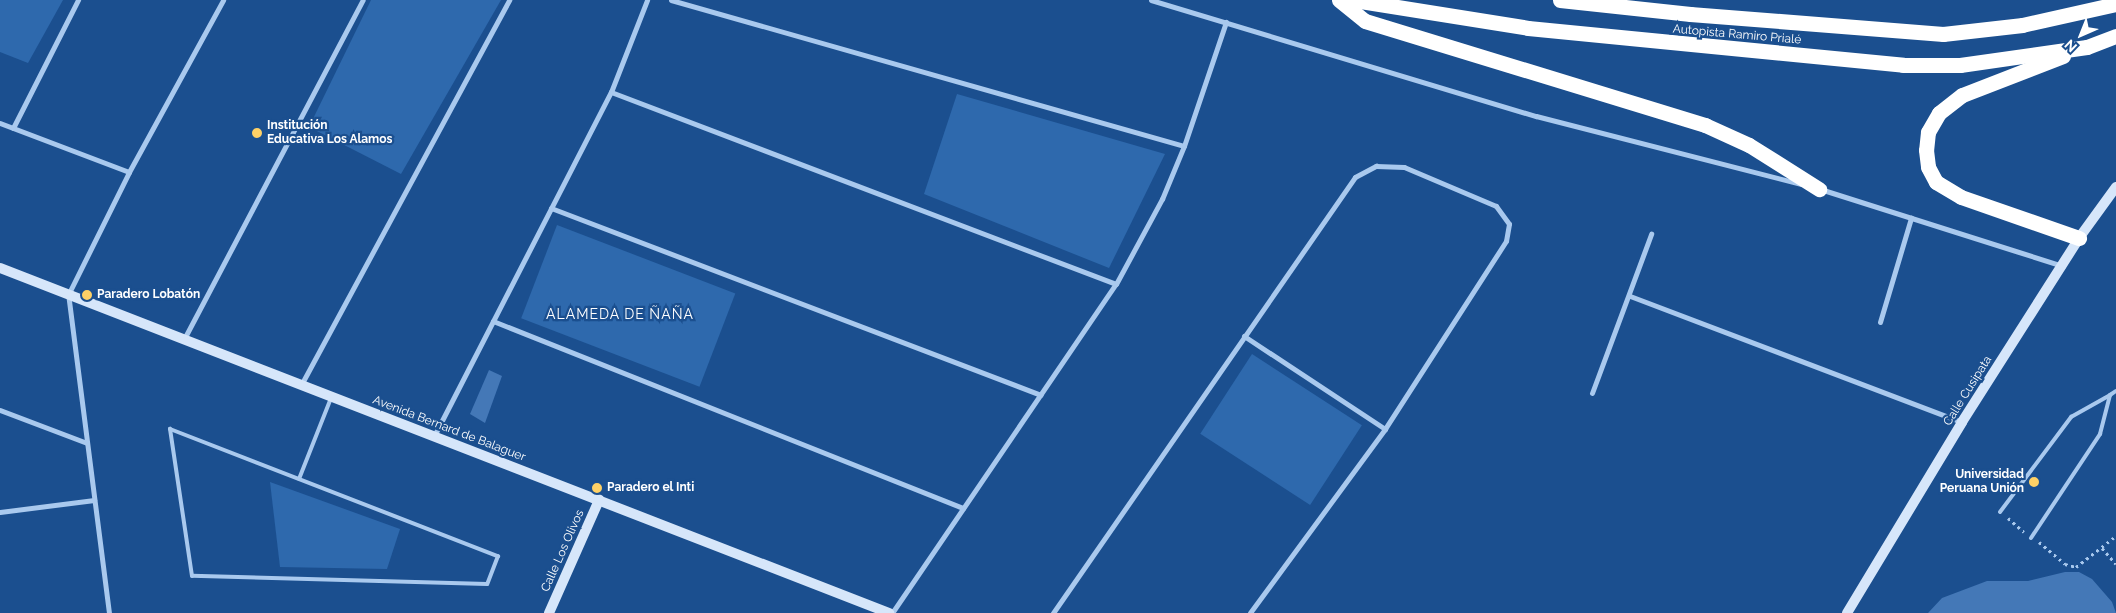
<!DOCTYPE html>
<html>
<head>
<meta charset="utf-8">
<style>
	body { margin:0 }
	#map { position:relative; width:2116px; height:613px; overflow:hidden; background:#1b4f8f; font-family:Raleway,sans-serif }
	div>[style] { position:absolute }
	.green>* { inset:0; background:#2e69ad; transform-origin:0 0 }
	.building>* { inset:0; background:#4478b7 }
	.path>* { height:3px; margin-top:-1.5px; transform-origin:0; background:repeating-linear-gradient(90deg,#a9c9ee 0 2.5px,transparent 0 6.5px) }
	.lane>* { height:4px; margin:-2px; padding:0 2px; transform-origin:2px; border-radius:2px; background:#a9c9ee }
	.street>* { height:5px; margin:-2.5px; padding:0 2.5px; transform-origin:2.5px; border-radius:2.5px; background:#a9c9ee }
	.secondary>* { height:10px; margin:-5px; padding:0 5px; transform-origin:5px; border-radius:5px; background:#d6e6fa }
	.highway>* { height:15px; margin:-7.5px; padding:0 7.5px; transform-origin:7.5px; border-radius:7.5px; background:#fff }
	.dots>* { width:14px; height:14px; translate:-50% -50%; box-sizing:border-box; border:2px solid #1b4f8f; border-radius:50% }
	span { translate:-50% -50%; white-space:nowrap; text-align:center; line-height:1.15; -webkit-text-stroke:4.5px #1b4f8f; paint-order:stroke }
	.street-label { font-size:12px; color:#fff }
	.poi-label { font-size:12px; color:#fff; font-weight:700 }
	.left { translate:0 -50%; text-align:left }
	.right { translate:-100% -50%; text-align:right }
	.neighbourhood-label { font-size:14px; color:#fff; letter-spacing:1px }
	.north { position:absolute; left:2056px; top:10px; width:50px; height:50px; -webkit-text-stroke:4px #1b4f8f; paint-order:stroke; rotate:224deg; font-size:14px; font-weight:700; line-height:20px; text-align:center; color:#fff }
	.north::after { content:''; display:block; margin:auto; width:18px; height:22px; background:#fff; clip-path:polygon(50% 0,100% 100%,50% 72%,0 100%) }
</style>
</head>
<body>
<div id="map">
	<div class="green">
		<div style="clip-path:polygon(0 0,63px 0,28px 63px,0 52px)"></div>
		<div style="clip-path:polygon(371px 0,501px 0,401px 174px,309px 127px)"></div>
		<div style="clip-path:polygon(957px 94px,1165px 154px,1109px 268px,924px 194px)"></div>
		<div style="left:557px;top:225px;width:191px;height:100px;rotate:21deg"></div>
		<div style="left:1252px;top:354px;width:131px;height:95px;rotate:33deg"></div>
		<div style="clip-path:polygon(270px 482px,400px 529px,387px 569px,280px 567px)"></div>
	</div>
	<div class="building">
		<div style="clip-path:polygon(489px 370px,502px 376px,485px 423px,470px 414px)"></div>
		<div style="clip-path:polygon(2065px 572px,2079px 572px,2092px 579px,2112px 602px,2116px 613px,1928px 613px,1942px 598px,1987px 581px,2028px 581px)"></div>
	</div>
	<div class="path">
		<div style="left:2008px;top:518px;width:21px;rotate:41deg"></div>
		<div style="left:2039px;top:542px;width:34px;rotate:40deg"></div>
		<div style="left:2065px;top:564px;width:11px;rotate:15deg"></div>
		<div style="left:2076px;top:567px;width:51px;rotate:-37.8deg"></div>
		<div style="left:2102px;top:548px;width:21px;rotate:49deg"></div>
	</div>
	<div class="lane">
		<div style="left:170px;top:429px;width:352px;rotate:21.2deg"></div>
		<div style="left:498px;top:556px;width:30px;rotate:111deg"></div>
		<div style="left:487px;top:584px;width:295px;rotate:-178.4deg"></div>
		<div style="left:192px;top:576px;width:149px;rotate:-98.5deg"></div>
		<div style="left:299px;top:479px;width:87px;rotate:-68.4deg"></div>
		<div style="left:2000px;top:512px;width:119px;rotate:-53.2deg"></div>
		<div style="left:2071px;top:417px;width:45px;rotate:-29.4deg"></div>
		<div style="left:2031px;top:538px;width:125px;rotate:-56.4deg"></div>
		<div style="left:2100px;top:434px;width:40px;rotate:-75.6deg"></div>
		<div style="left:2110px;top:395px;width:7px;rotate:-34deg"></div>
	</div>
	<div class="street">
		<div style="left:671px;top:0;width:533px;rotate:15.89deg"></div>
		<div style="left:1151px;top:0;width:402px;rotate:16.8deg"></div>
		<div style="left:1536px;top:116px;width:273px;rotate:14.4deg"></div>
		<div style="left:611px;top:92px;width:540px;rotate:20.82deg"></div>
		<div style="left:0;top:123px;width:138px;rotate:20.8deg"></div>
		<div style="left:13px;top:128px;width:144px;rotate:-63.1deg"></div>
		<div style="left:1820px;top:189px;width:255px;rotate:17.6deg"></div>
		<div style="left:551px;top:208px;width:524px;rotate:20.89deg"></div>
		<div style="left:1630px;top:296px;width:355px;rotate:20.8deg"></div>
		<div style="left:493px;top:321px;width:506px;rotate:21.7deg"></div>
		<div style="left:1880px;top:322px;width:109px;rotate:-73.4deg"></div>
		<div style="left:1244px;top:336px;width:169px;rotate:33.4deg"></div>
		<div style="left:184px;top:339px;width:383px;rotate:-62.2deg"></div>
		<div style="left:301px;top:385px;width:438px;rotate:-61.6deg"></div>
		<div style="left:1592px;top:393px;width:170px;rotate:-69.6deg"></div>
		<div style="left:0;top:410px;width:93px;rotate:20.8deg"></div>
		<div style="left:434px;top:436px;width:387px;rotate:-62.8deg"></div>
		<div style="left:611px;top:92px;width:99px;rotate:-68.6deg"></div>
		<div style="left:0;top:512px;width:95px;rotate:-7.3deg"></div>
		<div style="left:109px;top:613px;width:321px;rotate:-97.3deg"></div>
		<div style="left:68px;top:295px;width:137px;rotate:-63.6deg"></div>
		<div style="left:129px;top:172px;width:196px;rotate:-61.3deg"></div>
		<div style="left:892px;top:613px;width:398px;rotate:-55.8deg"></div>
		<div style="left:1116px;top:284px;width:97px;rotate:-61.6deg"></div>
		<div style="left:1162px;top:199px;width:57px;rotate:-67.5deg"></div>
		<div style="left:1184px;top:146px;width:131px;rotate:-71.3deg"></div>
		<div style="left:1053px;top:613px;width:530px;rotate:-55.29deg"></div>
		<div style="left:1355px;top:177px;width:24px;rotate:-28deg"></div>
		<div style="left:1376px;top:166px;width:28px;rotate:2deg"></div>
		<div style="left:1404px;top:167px;width:100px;rotate:23deg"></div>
		<div style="left:1496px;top:206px;width:22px;rotate:54deg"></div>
		<div style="left:1509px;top:224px;width:17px;rotate:100deg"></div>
		<div style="left:1506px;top:241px;width:224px;rotate:122.8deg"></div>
		<div style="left:1385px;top:429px;width:228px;rotate:126.3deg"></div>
	</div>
	<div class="secondary">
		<div style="left:0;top:268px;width:954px;rotate:21.21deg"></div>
		<div style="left:549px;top:613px;width:124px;rotate:-66.1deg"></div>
		<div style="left:1847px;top:613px;width:223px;rotate:-58.9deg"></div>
		<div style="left:1962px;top:422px;width:218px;rotate:-57.5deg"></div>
		<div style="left:2079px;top:238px;width:63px;rotate:-54deg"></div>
	</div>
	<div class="highway">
		<div style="left:1339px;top:0;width:33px;rotate:39deg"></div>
		<div style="left:1365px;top:21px;width:356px;rotate:17deg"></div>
		<div style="left:1705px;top:125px;width:48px;rotate:24.4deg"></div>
		<div style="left:1749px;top:145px;width:83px;rotate:32.2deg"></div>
		<div style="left:1354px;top:0;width:176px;rotate:9.1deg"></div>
		<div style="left:1528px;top:28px;width:377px;rotate:5.6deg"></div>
		<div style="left:1903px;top:65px;width:57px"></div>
		<div style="left:1960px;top:65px;width:128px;rotate:-8.1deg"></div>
		<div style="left:2087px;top:47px;width:31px;rotate:-21deg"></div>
		<div style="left:1560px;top:0;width:131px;rotate:6.1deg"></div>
		<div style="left:1690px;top:14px;width:254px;rotate:4.5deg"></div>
		<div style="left:1943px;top:34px;width:80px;rotate:-6.5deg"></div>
		<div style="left:2022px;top:25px;width:96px;rotate:-12.6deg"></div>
		<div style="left:2063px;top:56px;width:108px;rotate:158.9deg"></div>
		<div style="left:1962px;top:95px;width:29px;rotate:142deg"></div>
		<div style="left:1939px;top:113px;width:22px;rotate:120deg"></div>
		<div style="left:1928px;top:132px;width:18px;rotate:96deg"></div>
		<div style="left:1926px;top:150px;width:17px;rotate:83deg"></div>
		<div style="left:1928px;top:167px;width:17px;rotate:62deg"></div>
		<div style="left:1936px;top:182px;width:29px;rotate:31deg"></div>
		<div style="left:1961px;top:197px;width:125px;rotate:19.2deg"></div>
	</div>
	<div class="dots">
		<div style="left:257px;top:133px;background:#ffd166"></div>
		<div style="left:87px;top:295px;background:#ffd166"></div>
		<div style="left:2034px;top:482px;background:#ffd166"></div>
		<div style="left:597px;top:488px;background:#ffd166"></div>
	</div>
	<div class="street-label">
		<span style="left:1737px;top:35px;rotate:5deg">Autopista Ramiro Prialé</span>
		<span style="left:1968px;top:391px;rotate:-58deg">Calle Cusipata</span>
		<span style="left:449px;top:429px;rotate:21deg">Avenida Bernard de Balaguer</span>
		<span style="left:563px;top:551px;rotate:-66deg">Calle Los Olivos</span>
	</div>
	<div class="poi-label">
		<span class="left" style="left:267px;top:133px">Institución<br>Educativa Los Alamos</span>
		<span class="left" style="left:97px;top:295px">Paradero Lobatón</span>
		<span class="right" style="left:2024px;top:482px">Universidad<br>Peruana Unión</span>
		<span class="left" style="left:607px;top:488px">Paradero el Inti</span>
	</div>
	<div class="neighbourhood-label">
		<span style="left:620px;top:314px">ALAMEDA DE ÑAÑA</span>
	</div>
	<div class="north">N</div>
</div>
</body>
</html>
